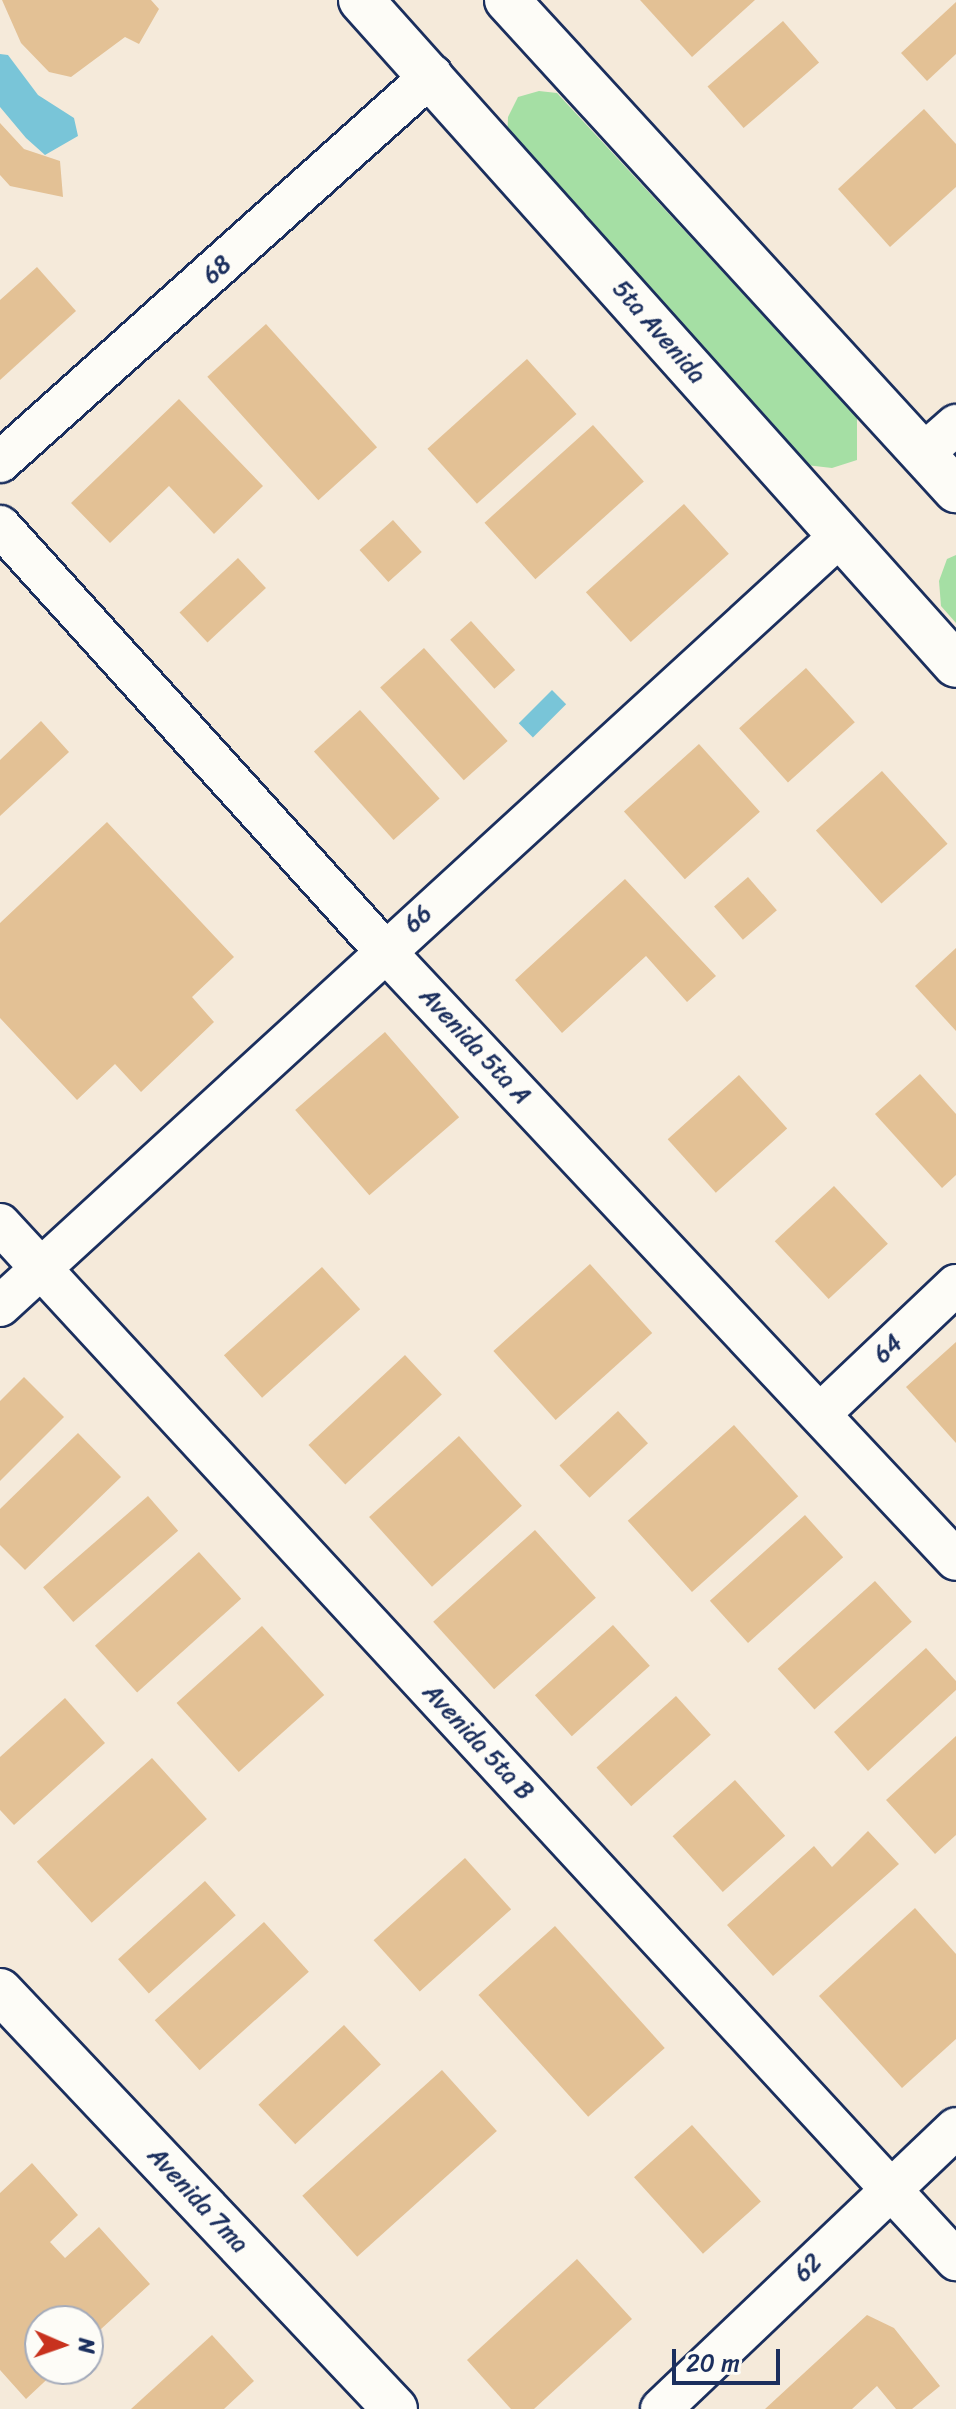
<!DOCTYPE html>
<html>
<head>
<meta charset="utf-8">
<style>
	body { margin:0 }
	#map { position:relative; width:956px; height:2409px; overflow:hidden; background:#f5eada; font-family:Sriracha,sans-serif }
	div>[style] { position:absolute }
	.green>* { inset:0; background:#a5dfa4 }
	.water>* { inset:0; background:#79c5d8; transform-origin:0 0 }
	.building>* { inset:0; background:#e3c195; transform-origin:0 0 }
	.roads { filter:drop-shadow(2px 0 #1b2f5e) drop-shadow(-2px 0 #1b2f5e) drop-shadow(0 2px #1b2f5e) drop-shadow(0 -2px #1b2f5e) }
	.minor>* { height:40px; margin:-20px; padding:0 20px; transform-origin:20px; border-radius:20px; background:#fdfcf7 }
	.secondary>* { height:44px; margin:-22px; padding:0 22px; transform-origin:22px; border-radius:22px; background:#fdfcf7 }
	.trunk>* { height:44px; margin:-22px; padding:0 22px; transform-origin:22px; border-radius:22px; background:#fdfcf7 }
	span { translate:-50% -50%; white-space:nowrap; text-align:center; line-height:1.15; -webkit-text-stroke:8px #fdfcf7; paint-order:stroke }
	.street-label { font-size:24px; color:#1b2f5e }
	.north { position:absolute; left:24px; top:2305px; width:80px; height:80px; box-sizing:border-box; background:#fdfcf7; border:2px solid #a3aaba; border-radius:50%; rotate:92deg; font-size:22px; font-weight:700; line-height:32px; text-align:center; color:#1b2f5e }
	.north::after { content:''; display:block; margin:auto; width:28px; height:36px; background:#c8321e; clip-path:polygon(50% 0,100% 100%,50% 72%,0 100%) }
	.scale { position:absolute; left:672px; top:2349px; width:108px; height:36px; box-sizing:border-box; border:4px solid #1b2f5e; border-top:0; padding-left:10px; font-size:24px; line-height:28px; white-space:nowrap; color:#1b2f5e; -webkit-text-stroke:6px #fdfcf7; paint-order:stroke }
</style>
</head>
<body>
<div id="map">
	<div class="green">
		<div style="clip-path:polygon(539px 91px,557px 93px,857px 417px,857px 460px,832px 468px,806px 465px,507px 141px,508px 117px,518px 97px)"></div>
		<div style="clip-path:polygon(956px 555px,956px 623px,941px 606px,939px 581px,947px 559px)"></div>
	</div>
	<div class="water">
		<div style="clip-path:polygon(0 54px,8px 55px,38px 95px,74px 118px,78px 136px,45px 155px,26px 138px,0 107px)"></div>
		<div style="left:552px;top:690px;width:20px;height:47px;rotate:45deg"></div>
	</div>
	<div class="building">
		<div style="clip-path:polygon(2px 0,151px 0,159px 9px,139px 44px,125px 37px,71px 77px,49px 72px,21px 43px)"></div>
		<div style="clip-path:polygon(640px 0,755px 0,692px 57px)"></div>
		<div style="clip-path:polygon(956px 2px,956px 54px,927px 81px,901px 53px)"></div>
		<div style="left:783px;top:21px;width:55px;height:100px;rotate:49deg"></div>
		<div style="clip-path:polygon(924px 109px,956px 144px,956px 187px,890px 247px,838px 189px)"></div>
		<div style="clip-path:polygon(0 123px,24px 149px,60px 161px,63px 197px,10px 186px,0 175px)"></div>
		<div style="clip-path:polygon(37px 267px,76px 311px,0 380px,0 300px)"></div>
		<div style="left:266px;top:324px;width:166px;height:79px;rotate:48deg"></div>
		<div style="left:527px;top:359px;width:74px;height:134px;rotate:48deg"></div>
		<div style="clip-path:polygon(179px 399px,263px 486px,214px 534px,169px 486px,110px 543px,71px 503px)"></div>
		<div style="left:593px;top:425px;width:76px;height:146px;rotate:48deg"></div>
		<div style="left:684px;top:504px;width:67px;height:132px;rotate:48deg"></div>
		<div style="left:393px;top:520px;width:43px;height:45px;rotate:48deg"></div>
		<div style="left:238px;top:558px;width:41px;height:80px;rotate:47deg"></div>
		<div style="left:471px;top:621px;width:66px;height:28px;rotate:48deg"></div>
		<div style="left:424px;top:648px;width:125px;height:59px;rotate:48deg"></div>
		<div style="left:806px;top:668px;width:73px;height:90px;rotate:48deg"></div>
		<div style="left:360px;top:710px;width:119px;height:62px;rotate:48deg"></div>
		<div style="clip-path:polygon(41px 721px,69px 752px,0 816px,0 760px)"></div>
		<div style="left:699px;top:744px;width:91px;height:101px;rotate:48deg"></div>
		<div style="left:882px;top:771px;width:98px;height:89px;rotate:48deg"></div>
		<div style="clip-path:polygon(107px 822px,234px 957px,192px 997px,214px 1022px,141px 1092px,115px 1064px,77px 1100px,0 1018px,0 923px)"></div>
		<div style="left:748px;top:877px;width:44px;height:45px;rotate:49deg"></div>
		<div style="clip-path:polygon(625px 879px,716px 976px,687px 1002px,646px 956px,562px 1033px,515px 980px)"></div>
		<div style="clip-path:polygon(956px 948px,956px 1031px,915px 986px)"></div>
		<div style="left:385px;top:1032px;width:113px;height:119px;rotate:49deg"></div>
		<div style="clip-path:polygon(920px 1074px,956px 1114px,956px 1175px,942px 1188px,875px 1114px)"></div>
		<div style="left:739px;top:1075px;width:72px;height:96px;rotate:48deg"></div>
		<div style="left:834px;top:1186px;width:79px;height:81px;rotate:47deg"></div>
		<div style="left:590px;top:1264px;width:93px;height:130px;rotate:48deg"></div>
		<div style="left:322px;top:1267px;width:57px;height:132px;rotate:48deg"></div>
		<div style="clip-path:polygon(956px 1342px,956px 1443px,906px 1387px)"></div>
		<div style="left:405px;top:1355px;width:54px;height:132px;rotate:47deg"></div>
		<div style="clip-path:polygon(24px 1377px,64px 1417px,0 1481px,0 1401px)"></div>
		<div style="left:618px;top:1411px;width:44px;height:80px;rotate:47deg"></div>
		<div style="left:734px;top:1425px;width:96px;height:143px;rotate:48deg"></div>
		<div style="clip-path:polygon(78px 1433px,121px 1477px,25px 1570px,0 1545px,0 1509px)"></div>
		<div style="left:459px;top:1436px;width:94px;height:121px;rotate:48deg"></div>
		<div style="left:148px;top:1496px;width:46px;height:139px;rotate:49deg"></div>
		<div style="left:805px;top:1515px;width:57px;height:128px;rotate:48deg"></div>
		<div style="left:535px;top:1530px;width:91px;height:137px;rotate:48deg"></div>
		<div style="left:199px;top:1552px;width:63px;height:140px;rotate:48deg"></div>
		<div style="left:875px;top:1581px;width:55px;height:131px;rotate:48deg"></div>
		<div style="left:613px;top:1625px;width:55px;height:105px;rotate:48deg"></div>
		<div style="left:262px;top:1626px;width:93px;height:115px;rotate:48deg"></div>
		<div style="clip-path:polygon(926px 1648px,956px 1681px,956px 1690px,868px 1771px,834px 1732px)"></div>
		<div style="left:676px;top:1696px;width:52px;height:107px;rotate:48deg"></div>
		<div style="clip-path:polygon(65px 1698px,105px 1743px,14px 1825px,0 1810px,0 1757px)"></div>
		<div style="clip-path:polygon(956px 1736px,956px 1835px,935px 1854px,886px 1800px)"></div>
		<div style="left:152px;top:1758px;width:82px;height:155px;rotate:48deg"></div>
		<div style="left:735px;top:1780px;width:75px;height:84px;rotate:48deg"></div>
		<div style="clip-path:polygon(868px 1831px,899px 1864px,773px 1976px,727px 1925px,814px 1846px,832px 1867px)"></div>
		<div style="left:465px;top:1858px;width:69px;height:123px;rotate:48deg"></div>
		<div style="left:205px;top:1881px;width:46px;height:117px;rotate:48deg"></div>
		<div style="clip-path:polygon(915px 1908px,956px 1954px,956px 2039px,902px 2088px,819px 1996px)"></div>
		<div style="left:264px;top:1922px;width:67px;height:147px;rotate:48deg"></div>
		<div style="left:555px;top:1926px;width:164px;height:103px;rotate:48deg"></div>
		<div style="left:344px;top:2025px;width:54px;height:117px;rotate:47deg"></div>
		<div style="left:442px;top:2070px;width:82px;height:188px;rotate:48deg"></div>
		<div style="left:692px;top:2125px;width:103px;height:78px;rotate:48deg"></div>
		<div style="clip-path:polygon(32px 2163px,78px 2215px,50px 2242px,65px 2258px,99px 2227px,150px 2284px,88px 2341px,88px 2321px,40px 2321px,40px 2369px,58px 2369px,26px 2399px,0 2370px,0 2193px)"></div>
		<div style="clip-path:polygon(577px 2259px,632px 2319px,534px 2409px,511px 2409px,467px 2360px)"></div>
		<div style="clip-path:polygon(867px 2315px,894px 2328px,940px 2386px,912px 2409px,896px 2409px,877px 2386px,852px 2409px,765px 2409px)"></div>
		<div style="clip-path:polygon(212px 2335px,254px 2381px,224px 2409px,131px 2409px)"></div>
	</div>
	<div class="roads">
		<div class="minor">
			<div style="left:923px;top:454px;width:44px;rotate:-41.3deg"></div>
			<div style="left:0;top:462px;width:580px;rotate:-41.86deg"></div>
			<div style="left:0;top:526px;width:572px;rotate:47.83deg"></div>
			<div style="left:384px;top:950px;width:836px;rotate:46.84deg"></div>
			<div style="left:0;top:1224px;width:1410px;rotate:47.3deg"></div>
			<div style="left:0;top:1306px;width:1138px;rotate:-42.51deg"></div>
			<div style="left:821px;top:1413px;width:186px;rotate:-43.5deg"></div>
			<div style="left:661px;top:2409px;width:407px;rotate:-43.6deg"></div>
		</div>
		<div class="secondary">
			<div style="left:0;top:1991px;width:575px;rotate:46.62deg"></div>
		</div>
		<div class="trunk">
			<div style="left:361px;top:0;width:892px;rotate:48.18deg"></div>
			<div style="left:507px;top:0;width:665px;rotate:47.5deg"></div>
		</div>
	</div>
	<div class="street-label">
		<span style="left:217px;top:270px;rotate:-42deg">68</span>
		<span style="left:659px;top:332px;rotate:49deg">5ta Avenida</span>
		<span style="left:418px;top:919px;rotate:-42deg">66</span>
		<span style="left:475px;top:1046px;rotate:47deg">Avenida 5ta A</span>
		<span style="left:888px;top:1349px;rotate:-43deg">64</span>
		<span style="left:478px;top:1742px;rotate:47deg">Avenida 5ta B</span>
		<span style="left:198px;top:2200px;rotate:47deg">Avenida 7ma</span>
		<span style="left:808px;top:2268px;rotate:-44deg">62</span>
	</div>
	<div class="north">N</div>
	<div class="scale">20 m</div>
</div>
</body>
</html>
